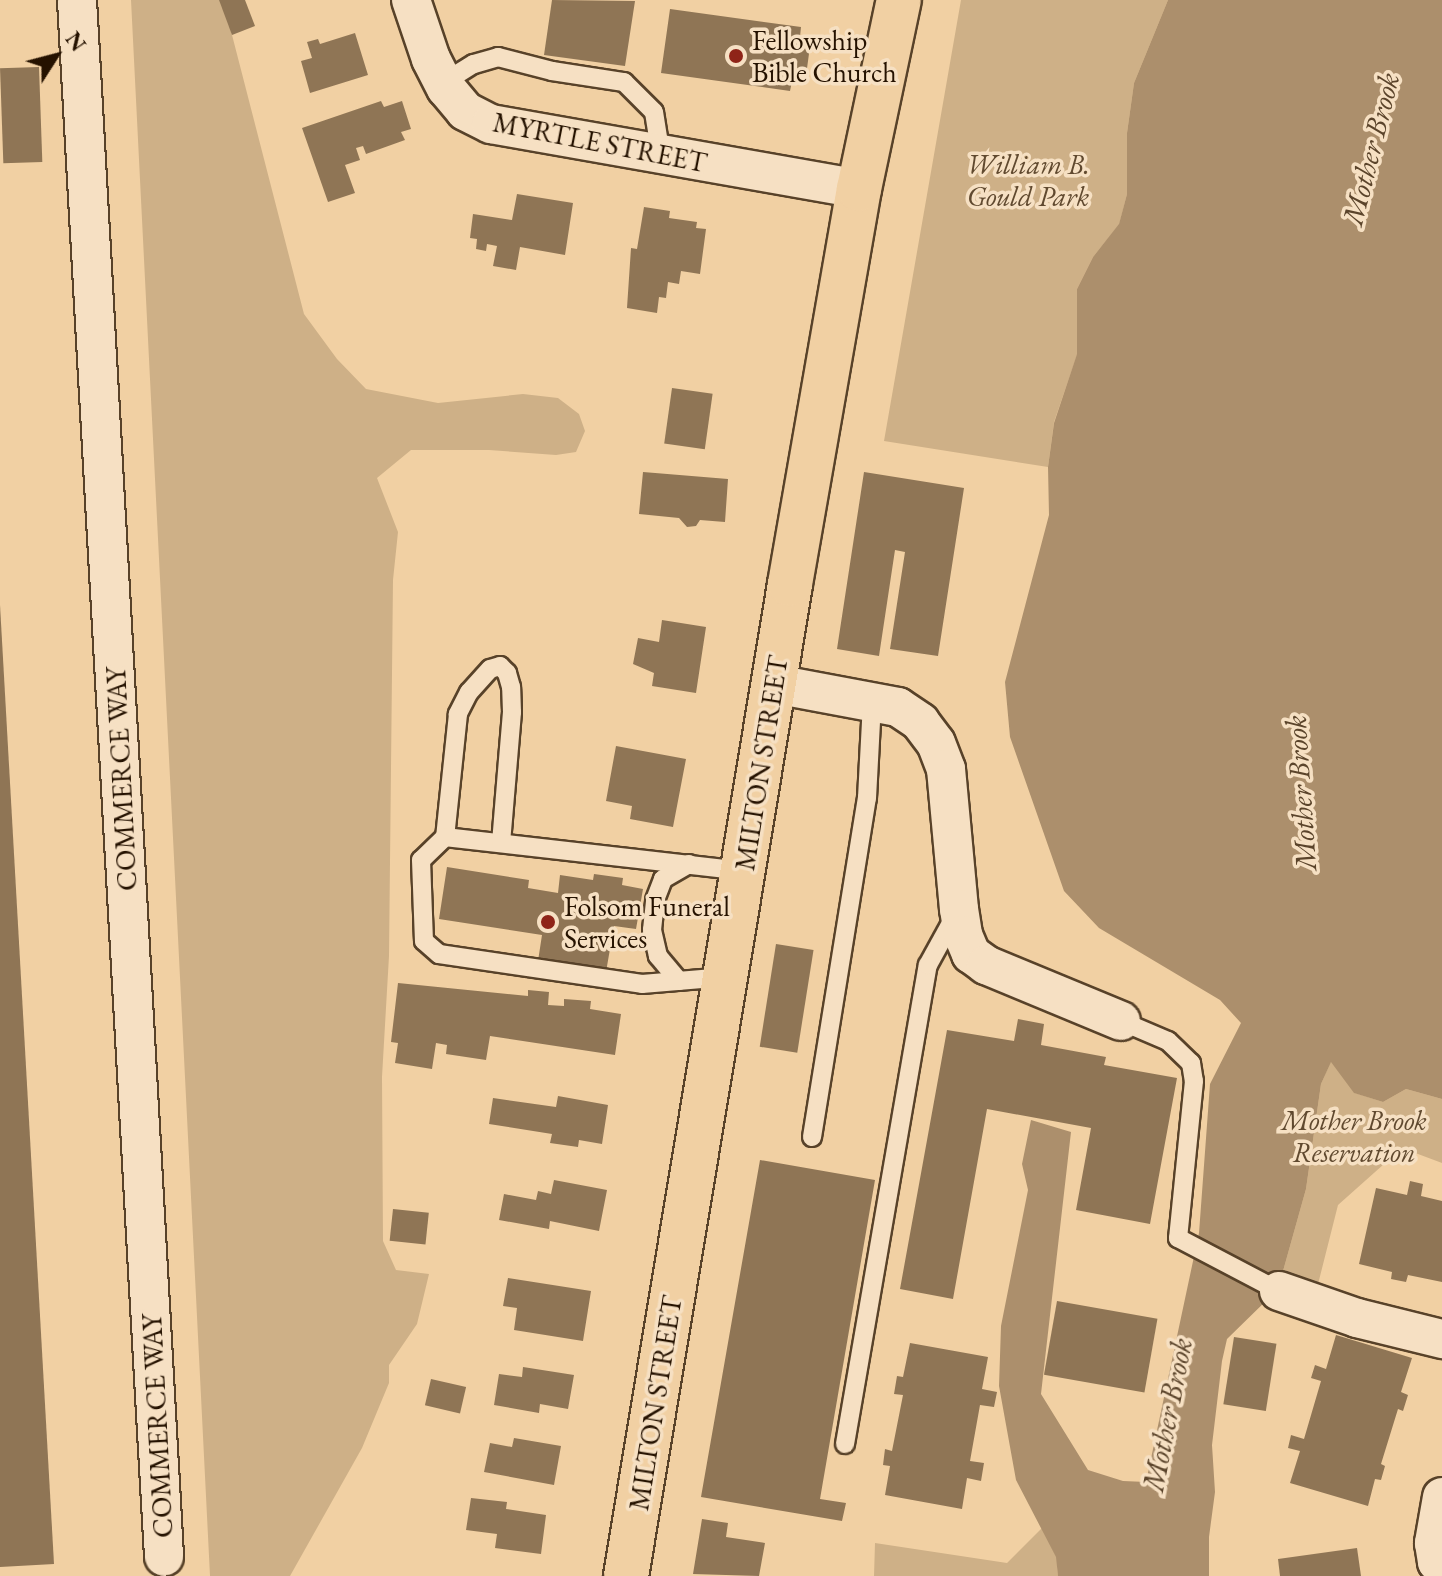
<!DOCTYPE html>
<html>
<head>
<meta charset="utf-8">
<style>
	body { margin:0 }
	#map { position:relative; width:1442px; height:1576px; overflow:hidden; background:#f1d0a3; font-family:"EB Garamond",serif }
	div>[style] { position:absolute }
	.green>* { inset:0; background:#ceb087 }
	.water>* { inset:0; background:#ac8f6c }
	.building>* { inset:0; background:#8f7555; transform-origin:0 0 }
	.roads { filter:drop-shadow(2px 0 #584229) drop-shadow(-2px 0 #584229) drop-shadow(0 2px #584229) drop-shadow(0 -2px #584229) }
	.service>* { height:18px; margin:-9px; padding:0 9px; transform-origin:9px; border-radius:9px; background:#f6e0c3 }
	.minor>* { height:38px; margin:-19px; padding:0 19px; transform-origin:19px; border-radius:19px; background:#f6e0c3 }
	.primary>* { height:44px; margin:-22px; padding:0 22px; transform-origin:22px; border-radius:22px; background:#f1d0a3 }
	.dots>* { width:22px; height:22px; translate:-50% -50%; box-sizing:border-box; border:4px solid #f6e0c3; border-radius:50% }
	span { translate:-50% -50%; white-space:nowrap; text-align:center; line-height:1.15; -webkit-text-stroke:7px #f6e0c3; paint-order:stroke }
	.poi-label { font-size:28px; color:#251200 }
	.left { translate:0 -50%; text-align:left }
	.street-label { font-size:28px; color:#251200 }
	.park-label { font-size:28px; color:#60492f; font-style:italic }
	.water-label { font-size:30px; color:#5b442b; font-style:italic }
	.north { position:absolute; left:16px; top:16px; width:80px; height:80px; -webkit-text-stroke:6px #f6e0c3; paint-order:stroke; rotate:54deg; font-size:22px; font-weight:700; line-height:32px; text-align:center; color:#251200 }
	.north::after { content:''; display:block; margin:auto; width:28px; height:36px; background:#251200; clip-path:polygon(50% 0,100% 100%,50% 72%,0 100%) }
</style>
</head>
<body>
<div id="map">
	<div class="green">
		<div style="clip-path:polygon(131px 0,223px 0,304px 314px,337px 359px,366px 389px,438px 403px,523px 394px,558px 398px,579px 414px,585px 431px,576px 452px,556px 455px,489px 450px,411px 450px,377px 478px,398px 532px,393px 580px,389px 956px,382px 1077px,383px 1241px,396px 1270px,429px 1274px,417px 1324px,389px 1365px,389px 1383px,362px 1448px,290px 1576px,210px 1576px)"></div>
		<div style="clip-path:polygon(961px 0,1168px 0,1134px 83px,1127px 133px,1127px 194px,1119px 225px,1093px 257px,1077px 289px,1077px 355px,1054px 422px,1048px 467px,884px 441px)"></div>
		<div style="clip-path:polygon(1331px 1061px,1355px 1093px,1383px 1102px,1406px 1089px,1442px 1099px,1442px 1163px,1402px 1148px,1338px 1205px,1313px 1304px,1278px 1289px,1306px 1189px,1321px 1084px)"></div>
		<div style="clip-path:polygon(1042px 1528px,1057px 1558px,1058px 1576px,874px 1576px,875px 1543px,1007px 1563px)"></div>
	</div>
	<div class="water">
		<div style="clip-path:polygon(1168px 0,1442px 0,1442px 1099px,1406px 1089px,1383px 1102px,1354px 1093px,1331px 1062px,1321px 1084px,1306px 1189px,1278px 1289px,1227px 1339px,1222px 1361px,1212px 1445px,1215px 1492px,1209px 1537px,1209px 1576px,1058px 1576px,1056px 1557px,1016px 1480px,999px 1386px,1001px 1326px,1028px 1190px,1022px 1164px,1031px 1120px,1071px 1132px,1041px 1394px,1088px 1470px,1123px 1481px,1146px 1482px,1199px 1233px,1210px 1084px,1241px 1023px,1220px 1000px,1099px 928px,1064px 891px,1010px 737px,1005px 682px,1049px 515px,1048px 467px,1054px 423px,1077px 354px,1077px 289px,1093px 257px,1119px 224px,1127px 194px,1127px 133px,1134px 83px)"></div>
	</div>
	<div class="building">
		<div style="clip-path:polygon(219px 0,245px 0,255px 26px,232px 35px)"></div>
		<div style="clip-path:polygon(552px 0,635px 1px,625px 66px,544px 55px)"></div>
		<div style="clip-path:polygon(670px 9px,801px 27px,800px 37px,811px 39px,805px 83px,792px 81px,790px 91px,661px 73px)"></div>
		<div style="clip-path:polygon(355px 33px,368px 75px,310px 93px,301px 61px,312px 58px,307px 42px,318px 39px,320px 44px)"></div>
		<div style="left:39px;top:67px;width:95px;height:39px;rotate:88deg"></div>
		<div style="clip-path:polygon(381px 101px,384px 107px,402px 101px,411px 129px,401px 132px,405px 140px,366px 154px,363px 146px,356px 148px,360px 160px,345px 165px,355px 193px,328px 202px,302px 128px)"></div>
		<div style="clip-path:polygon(517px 194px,573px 203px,565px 255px,520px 247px,516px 270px,493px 266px,497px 246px,487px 244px,486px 251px,476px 249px,477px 239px,470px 238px,473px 214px,512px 220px)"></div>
		<div style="clip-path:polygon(644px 207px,670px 211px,669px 218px,697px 222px,696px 228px,706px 229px,700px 274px,681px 271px,679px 284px,668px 282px,666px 298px,659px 297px,657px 313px,627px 308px,631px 248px,637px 249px)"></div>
		<div style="left:672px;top:388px;width:41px;height:56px;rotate:8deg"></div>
		<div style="clip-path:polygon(643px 472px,728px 479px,725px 522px,700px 520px,696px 526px,687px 527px,679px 518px,639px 514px)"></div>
		<div style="clip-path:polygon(864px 472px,964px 488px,938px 656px,890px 649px,905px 552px,895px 550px,879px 656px,837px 649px)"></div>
		<div style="clip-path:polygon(0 605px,54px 1564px,0 1567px)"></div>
		<div style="clip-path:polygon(662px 620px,706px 627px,696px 693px,652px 686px,654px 673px,633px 664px,638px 638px,659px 642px)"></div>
		<div style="clip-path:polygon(616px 746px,686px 759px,673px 827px,630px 819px,632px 806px,606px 801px)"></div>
		<div style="clip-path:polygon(447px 867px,529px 880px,528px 888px,558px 893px,560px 875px,593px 880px,594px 874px,623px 878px,622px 885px,643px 889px,636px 929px,614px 926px,606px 972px,538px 961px,542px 935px,439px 919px)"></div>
		<div style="left:776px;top:944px;width:38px;height:104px;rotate:9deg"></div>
		<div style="clip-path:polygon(398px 983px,528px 996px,528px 990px,549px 992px,548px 1005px,564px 1006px,564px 999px,591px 1001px,590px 1009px,621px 1014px,615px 1055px,490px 1036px,486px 1060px,446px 1054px,447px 1045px,436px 1043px,432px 1069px,395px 1063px,398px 1043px,391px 1042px)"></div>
		<div style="clip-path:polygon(1018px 1019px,1044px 1024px,1041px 1045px,1106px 1057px,1104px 1065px,1177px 1078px,1150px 1224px,1076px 1210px,1091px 1128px,987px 1109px,953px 1299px,900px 1289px,947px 1030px,1014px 1041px)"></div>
		<div style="clip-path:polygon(558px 1096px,608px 1105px,602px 1144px,579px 1140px,578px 1147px,550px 1143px,552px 1134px,489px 1124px,493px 1098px,556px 1107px)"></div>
		<div style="clip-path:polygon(760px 1160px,875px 1180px,820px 1499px,846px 1503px,842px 1521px,701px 1497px)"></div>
		<div style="clip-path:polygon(554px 1180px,607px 1190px,599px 1231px,550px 1221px,549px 1229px,499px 1220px,504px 1194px,536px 1200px,538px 1191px,551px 1194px)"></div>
		<div style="clip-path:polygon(1410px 1181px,1423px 1184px,1421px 1196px,1442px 1201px,1442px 1282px,1408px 1275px,1406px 1282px,1391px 1279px,1392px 1272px,1359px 1264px,1376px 1188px,1407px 1195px)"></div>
		<div style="left:393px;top:1209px;width:36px;height:32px;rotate:6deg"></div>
		<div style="clip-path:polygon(508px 1278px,591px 1291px,583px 1341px,514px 1330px,517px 1308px,503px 1306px)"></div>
		<div style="left:1057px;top:1301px;width:102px;height:75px;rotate:10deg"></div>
		<div style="clip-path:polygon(1336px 1335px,1412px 1358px,1401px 1392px,1408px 1395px,1403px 1411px,1398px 1409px,1381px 1464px,1385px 1466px,1381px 1480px,1375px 1479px,1368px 1506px,1290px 1483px,1300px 1451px,1288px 1448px,1291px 1435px,1304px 1439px,1321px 1381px,1311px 1378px,1315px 1365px,1326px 1369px)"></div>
		<div style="left:1234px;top:1337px;width:43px;height:68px;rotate:9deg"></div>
		<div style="clip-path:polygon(910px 1343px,988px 1357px,982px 1389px,997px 1392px,994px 1407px,980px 1405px,970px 1461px,984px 1463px,981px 1481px,967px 1478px,962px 1509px,885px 1495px,890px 1466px,883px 1465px,885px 1449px,892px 1451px,903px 1395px,894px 1394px,897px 1376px,903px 1377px)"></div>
		<div style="clip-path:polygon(523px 1367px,574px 1375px,568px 1409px,540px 1404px,539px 1413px,494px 1405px,499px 1374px,522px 1377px)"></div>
		<div style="left:431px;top:1379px;width:36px;height:27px;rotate:13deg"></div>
		<div style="clip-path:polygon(514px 1438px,561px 1446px,554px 1485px,484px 1472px,490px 1443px,512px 1447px)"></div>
		<div style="clip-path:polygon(471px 1498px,507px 1502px,506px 1509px,546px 1515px,541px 1554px,495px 1548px,497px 1534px,466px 1530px)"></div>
		<div style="clip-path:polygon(702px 1519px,728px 1523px,726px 1537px,765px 1543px,759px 1576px,693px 1574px)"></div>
		<div style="clip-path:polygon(1357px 1548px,1361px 1576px,1280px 1576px,1278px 1559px)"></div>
	</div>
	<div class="roads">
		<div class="service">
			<div style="left:443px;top:83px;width:36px;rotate:-32deg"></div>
			<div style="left:474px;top:64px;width:25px;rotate:-16deg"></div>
			<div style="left:498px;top:57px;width:56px;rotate:14.5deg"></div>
			<div style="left:552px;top:71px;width:73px;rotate:8.7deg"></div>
			<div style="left:624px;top:82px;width:42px;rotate:45deg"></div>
			<div style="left:654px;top:112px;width:45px;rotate:81deg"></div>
			<div style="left:445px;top:837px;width:301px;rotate:6.5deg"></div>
			<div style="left:501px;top:843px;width:131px;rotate:-85.2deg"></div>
			<div style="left:512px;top:712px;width:25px;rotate:-92deg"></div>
			<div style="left:511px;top:687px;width:15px;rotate:-106deg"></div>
			<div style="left:507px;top:673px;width:10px;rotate:-135deg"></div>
			<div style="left:500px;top:666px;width:10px;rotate:163deg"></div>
			<div style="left:490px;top:669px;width:31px;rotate:132deg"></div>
			<div style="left:469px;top:692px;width:25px;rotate:117deg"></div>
			<div style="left:458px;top:714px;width:124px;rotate:96deg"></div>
			<div style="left:445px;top:837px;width:33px;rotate:136deg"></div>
			<div style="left:421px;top:860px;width:81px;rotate:87.9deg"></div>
			<div style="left:424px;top:941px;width:20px;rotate:41deg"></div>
			<div style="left:439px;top:954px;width:205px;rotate:8.4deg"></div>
			<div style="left:642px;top:984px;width:84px;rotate:-4.8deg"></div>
			<div style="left:679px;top:981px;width:33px;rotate:-130deg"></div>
			<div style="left:658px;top:956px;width:27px;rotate:-103deg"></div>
			<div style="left:652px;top:930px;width:30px;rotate:-84deg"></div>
			<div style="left:655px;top:900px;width:22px;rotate:-69deg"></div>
			<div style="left:663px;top:879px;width:30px;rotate:-30deg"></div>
			<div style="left:1121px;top:1021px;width:51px;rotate:23.1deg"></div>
			<div style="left:1168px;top:1041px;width:32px;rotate:44deg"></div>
			<div style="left:1191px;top:1063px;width:18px;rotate:81deg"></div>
			<div style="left:1194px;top:1081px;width:158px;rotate:95.8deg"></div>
			<div style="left:1178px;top:1238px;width:114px;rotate:27.7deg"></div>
			<div style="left:812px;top:1137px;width:343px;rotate:-80.8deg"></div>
			<div style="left:867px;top:798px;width:97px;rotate:-87deg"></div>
			<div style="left:845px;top:1444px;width:486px;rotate:-80.2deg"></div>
			<div style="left:928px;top:965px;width:58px;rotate:-61.2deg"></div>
		</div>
		<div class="minor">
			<div style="left:77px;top:0;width:1559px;rotate:86.8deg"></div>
			<div style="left:411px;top:0;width:62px;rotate:71.3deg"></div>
			<div style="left:431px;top:59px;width:33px;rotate:63deg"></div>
			<div style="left:446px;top:88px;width:30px;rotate:50deg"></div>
			<div style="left:465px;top:111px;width:29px;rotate:27deg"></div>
			<div style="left:491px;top:124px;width:374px;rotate:10deg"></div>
			<div style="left:775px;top:684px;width:125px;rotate:10.6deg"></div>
			<div style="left:898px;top:707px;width:27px;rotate:34deg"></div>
			<div style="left:920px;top:722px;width:26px;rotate:53deg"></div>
			<div style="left:936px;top:743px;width:28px;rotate:69deg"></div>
			<div style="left:946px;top:769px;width:141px;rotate:84.7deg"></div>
			<div style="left:959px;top:909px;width:26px;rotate:81deg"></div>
			<div style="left:963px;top:935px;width:21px;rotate:67deg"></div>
			<div style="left:971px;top:954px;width:19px;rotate:36deg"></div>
			<div style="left:986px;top:965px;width:146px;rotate:22.5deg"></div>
			<div style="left:1279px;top:1291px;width:83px;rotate:19.1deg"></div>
			<div style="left:1357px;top:1318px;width:88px;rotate:13.9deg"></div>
			<div style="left:1442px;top:1497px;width:47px;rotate:99.9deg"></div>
			<div style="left:1434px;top:1543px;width:19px;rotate:81deg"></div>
			<div style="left:1437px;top:1562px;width:6px;rotate:39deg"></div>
		</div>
		<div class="primary">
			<div style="left:626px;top:1576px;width:1005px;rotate:-80.61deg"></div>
			<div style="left:790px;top:584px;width:401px;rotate:-80.1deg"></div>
			<div style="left:859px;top:189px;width:193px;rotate:-78.1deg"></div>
		</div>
	</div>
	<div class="dots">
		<div style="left:736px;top:56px;background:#8f2418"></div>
		<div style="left:548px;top:922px;background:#8f2418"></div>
	</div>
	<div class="poi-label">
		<span class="left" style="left:752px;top:56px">Fellowship<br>Bible Church</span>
		<span class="left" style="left:564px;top:922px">Folsom Funeral<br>Services</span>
	</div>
	<div class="street-label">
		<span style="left:600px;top:142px;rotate:11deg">MYRTLE STREET</span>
		<span style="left:761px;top:763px;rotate:-81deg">MILTON STREET</span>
		<span style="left:121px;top:779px;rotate:-93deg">COMMERCE WAY</span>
		<span style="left:655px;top:1403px;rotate:-81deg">MILTON STREET</span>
		<span style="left:157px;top:1426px;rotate:-93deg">COMMERCE WAY</span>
	</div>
	<div class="park-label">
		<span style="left:1028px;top:180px">William B.<br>Gould Park</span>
		<span style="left:1354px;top:1136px">Mother Brook<br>Reservation</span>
	</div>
	<div class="water-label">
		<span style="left:1371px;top:149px;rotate:-76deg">Mother Brook</span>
		<span style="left:1301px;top:793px;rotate:-94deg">Mother Brook</span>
		<span style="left:1168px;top:1415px;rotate:-79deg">Mother Brook</span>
	</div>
	<div class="north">N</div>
</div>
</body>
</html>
